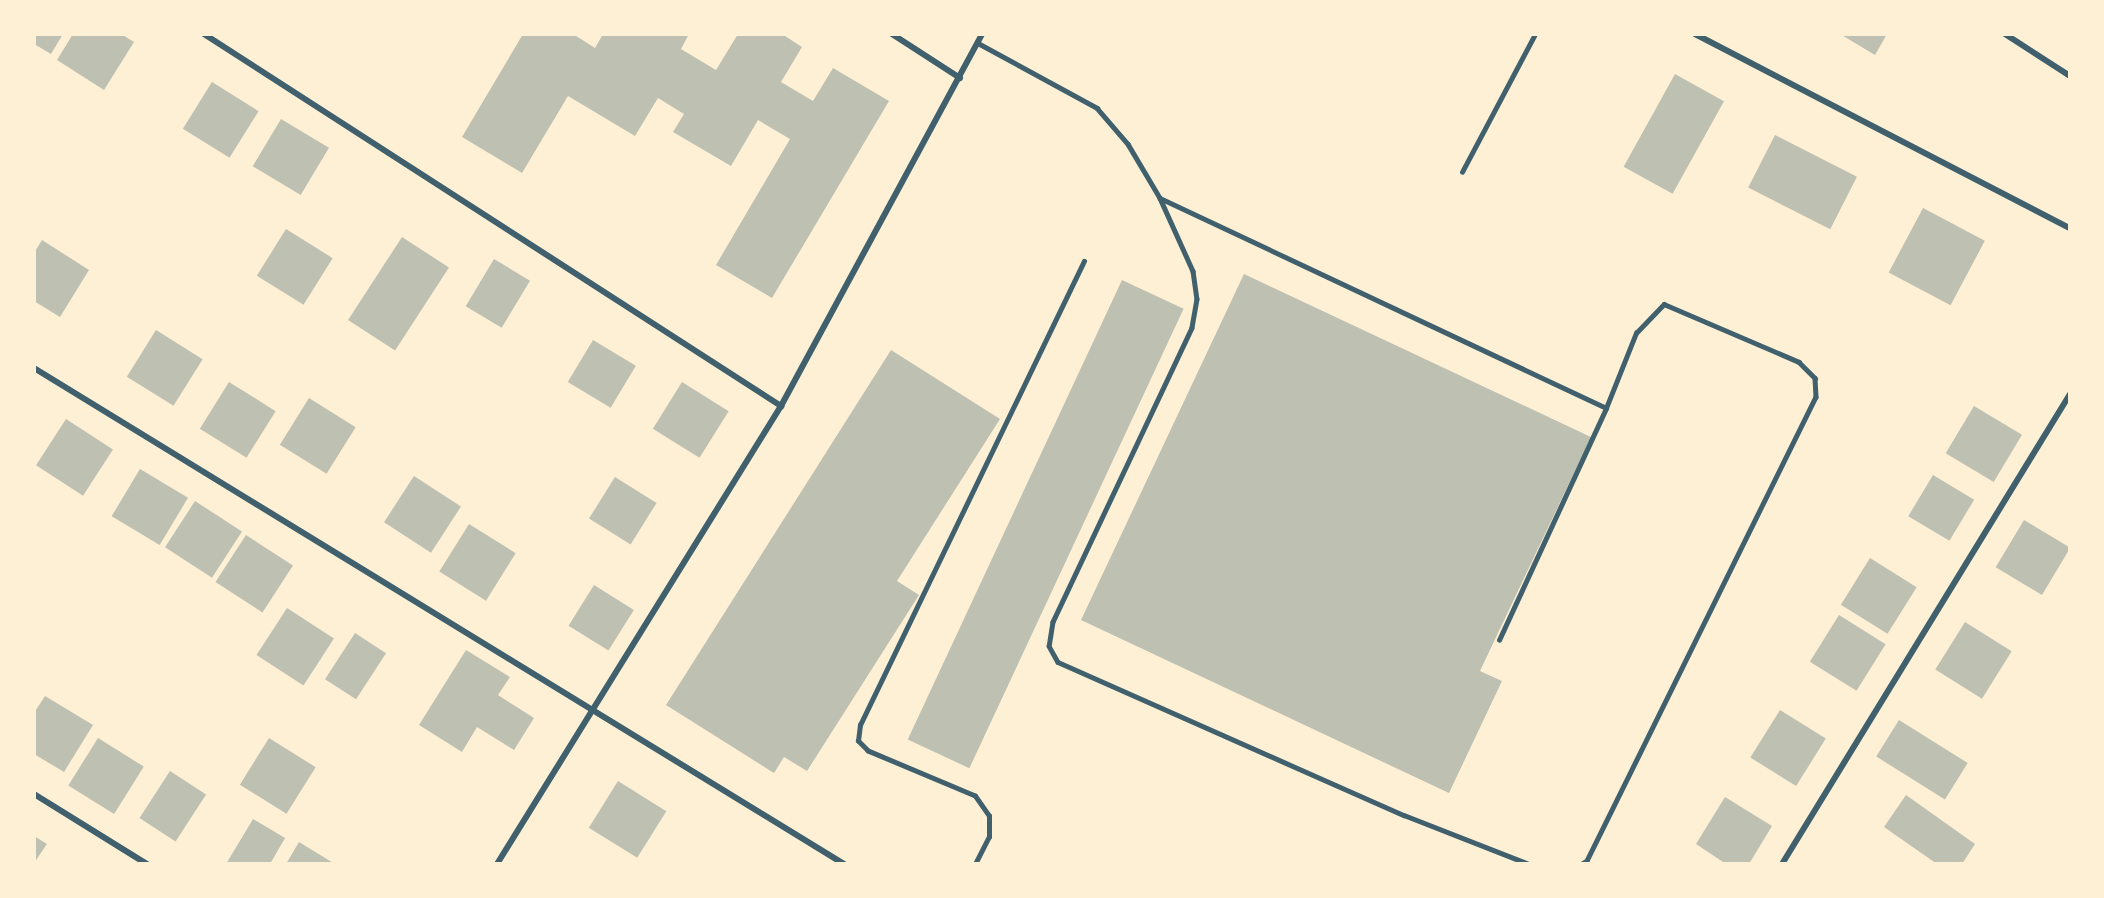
<!DOCTYPE html>
<html>
<head>
<meta charset="utf-8">
<style>
	body { margin:0 }
	#map { position:relative; width:2104px; height:898px; overflow:hidden; background:#fdf0d5; font-family:"Roboto Condensed",sans-serif }
	div>[style] { position:absolute }
	.building>* { inset:0; background:#bec0b2; transform-origin:0 0 }
	.service>* { height:4.5px; margin:-2.25px; padding:0 2.25px; transform-origin:2.25px; border-radius:2.25px; background:#3f606c }
	.minor>* { height:6px; margin:-3px; padding:0 3px; transform-origin:3px; border-radius:3px; background:#3f606c }
	span { translate:-50% -50%; white-space:nowrap; text-align:center; line-height:1.15; -webkit-text-stroke:4.5px #fdf0d5; paint-order:stroke }
	.frame { position:absolute; inset:0; border:36px solid #fdf0d5; pointer-events:none }
</style>
</head>
<body>
<div id="map">
	<div class="building">
		<div style="clip-path:polygon(34px 34px,63px 34px,51px 54px,34px 44px)"></div>
		<div style="clip-path:polygon(73px 34px,121px 34px,134px 42px,104px 90px,57px 60px)"></div>
		<div style="clip-path:polygon(523px 34px,573px 34px,595px 48px,603px 34px,689px 34px,681px 49px,716px 70px,738px 34px,782px 34px,802px 47px,781px 82px,813px 101px,833px 68px,889px 101px,772px 298px,716px 265px,790px 139px,758px 120px,731px 166px,673px 132px,684px 114px,658px 98px,635px 136px,568px 96px,522px 173px,462px 137px)"></div>
		<div style="clip-path:polygon(1840px 34px,1887px 34px,1875px 55px)"></div>
		<div style="left:1675px;top:74px;width:56px;height:106px;rotate:29deg"></div>
		<div style="left:212px;top:82px;width:55px;height:55px;rotate:32deg"></div>
		<div style="left:281px;top:119px;width:56px;height:55px;rotate:31deg"></div>
		<div style="left:1775px;top:135px;width:92px;height:59px;rotate:27deg"></div>
		<div style="left:1923px;top:208px;width:70px;height:73px;rotate:28deg"></div>
		<div style="left:286px;top:229px;width:55px;height:55px;rotate:32deg"></div>
		<div style="left:402px;top:237px;width:56px;height:99px;rotate:33deg"></div>
		<div style="clip-path:polygon(42px 240px,89px 270px,60px 317px,34px 301px,34px 253px)"></div>
		<div style="left:494px;top:259px;width:42px;height:55px;rotate:31deg"></div>
		<div style="clip-path:polygon(1244px 274px,1591px 437px,1480px 671px,1502px 681px,1449px 793px,1081px 620px)"></div>
		<div style="left:1122px;top:280px;width:68px;height:507px;rotate:25deg"></div>
		<div style="left:156px;top:330px;width:55px;height:55px;rotate:32deg"></div>
		<div style="left:593px;top:340px;width:50px;height:49px;rotate:31deg"></div>
		<div style="clip-path:polygon(891px 350px,1000px 419px,897px 581px,919px 595px,807px 771px,784px 757px,774px 773px,666px 705px)"></div>
		<div style="left:229px;top:382px;width:55px;height:55px;rotate:32deg"></div>
		<div style="left:682px;top:382px;width:55px;height:55px;rotate:32deg"></div>
		<div style="left:309px;top:398px;width:55px;height:55px;rotate:32deg"></div>
		<div style="left:1974px;top:406px;width:56px;height:55px;rotate:31deg"></div>
		<div style="left:66px;top:419px;width:56px;height:55px;rotate:33deg"></div>
		<div style="left:140px;top:469px;width:56px;height:55px;rotate:31deg"></div>
		<div style="left:1933px;top:475px;width:48px;height:48px;rotate:31deg"></div>
		<div style="left:414px;top:476px;width:56px;height:55px;rotate:33deg"></div>
		<div style="left:615px;top:477px;width:49px;height:49px;rotate:32deg"></div>
		<div style="left:195px;top:501px;width:56px;height:55px;rotate:33deg"></div>
		<div style="left:2024px;top:520px;width:54px;height:55px;rotate:31deg"></div>
		<div style="left:469px;top:524px;width:55px;height:56px;rotate:32deg"></div>
		<div style="left:246px;top:535px;width:56px;height:56px;rotate:33deg"></div>
		<div style="left:1870px;top:558px;width:55px;height:55px;rotate:32deg"></div>
		<div style="left:594px;top:585px;width:47px;height:48px;rotate:32deg"></div>
		<div style="left:287px;top:608px;width:56px;height:56px;rotate:33deg"></div>
		<div style="left:1839px;top:615px;width:55px;height:55px;rotate:32deg"></div>
		<div style="left:1965px;top:622px;width:55px;height:56px;rotate:32deg"></div>
		<div style="left:355px;top:633px;width:37px;height:55px;rotate:33deg"></div>
		<div style="clip-path:polygon(466px 650px,510px 677px,498px 695px,534px 718px,514px 750px,477px 727px,462px 752px,419px 725px)"></div>
		<div style="clip-path:polygon(45px 696px,93px 725px,64px 772px,34px 754px,34px 713px)"></div>
		<div style="left:1780px;top:710px;width:54px;height:56px;rotate:32deg"></div>
		<div style="left:1899px;top:720px;width:81px;height:43px;rotate:32deg"></div>
		<div style="left:98px;top:738px;width:54px;height:56px;rotate:32deg"></div>
		<div style="left:269px;top:738px;width:55px;height:55px;rotate:32deg"></div>
		<div style="left:170px;top:771px;width:43px;height:56px;rotate:33deg"></div>
		<div style="left:618px;top:781px;width:57px;height:55px;rotate:32deg"></div>
		<div style="clip-path:polygon(1906px 795px,1975px 844px,1962px 864px,1937px 864px,1884px 827px)"></div>
		<div style="clip-path:polygon(1725px 797px,1772px 826px,1749px 864px,1726px 864px,1696px 844px)"></div>
		<div style="clip-path:polygon(253px 819px,285px 838px,270px 864px,226px 864px)"></div>
		<div style="clip-path:polygon(34px 836px,47px 844px,34px 863px)"></div>
		<div style="clip-path:polygon(299px 842px,335px 864px,286px 864px)"></div>
	</div>
	<div class="service">
		<div style="left:978px;top:43px;width:136px;rotate:28.6deg"></div>
		<div style="left:1097px;top:108px;width:48px;rotate:49.3deg"></div>
		<div style="left:1128px;top:144px;width:63px;rotate:59.3deg"></div>
		<div style="left:1160px;top:198px;width:80px;rotate:65.7deg"></div>
		<div style="left:1193px;top:271px;width:28px;rotate:82deg"></div>
		<div style="left:1197px;top:299px;width:29px;rotate:100deg"></div>
		<div style="left:1192px;top:328px;width:325px;rotate:115.3deg"></div>
		<div style="left:1053px;top:622px;width:24px;rotate:99deg"></div>
		<div style="left:1049px;top:646px;width:18px;rotate:61deg"></div>
		<div style="left:1058px;top:662px;width:378px;rotate:23.9deg"></div>
		<div style="left:1404px;top:815px;width:134px;rotate:21.4deg"></div>
		<div style="left:1462px;top:172px;width:156px;rotate:-62.1deg"></div>
		<div style="left:1160px;top:198px;width:493px;rotate:25.2deg"></div>
		<div style="left:1499px;top:640px;width:255px;rotate:-65.2deg"></div>
		<div style="left:1606px;top:408px;width:81px;rotate:-68.2deg"></div>
		<div style="left:1636px;top:333px;width:40px;rotate:-46deg"></div>
		<div style="left:1664px;top:304px;width:147px;rotate:23.2deg"></div>
		<div style="left:1799px;top:362px;width:23px;rotate:45deg"></div>
		<div style="left:1815px;top:378px;width:19px;rotate:87deg"></div>
		<div style="left:1816px;top:397px;width:517px;rotate:116.27deg"></div>
		<div style="left:1587px;top:861px;width:6px;rotate:149deg"></div>
		<div style="left:975px;top:864px;width:30px;rotate:-63deg"></div>
		<div style="left:989px;top:837px;width:21px;rotate:-90deg"></div>
		<div style="left:989px;top:816px;width:24px;rotate:-125deg"></div>
		<div style="left:975px;top:796px;width:116px;rotate:-157.2deg"></div>
		<div style="left:868px;top:751px;width:14px;rotate:-135deg"></div>
		<div style="left:858px;top:741px;width:16px;rotate:-83deg"></div>
		<div style="left:860px;top:725px;width:515px;rotate:-64.23deg"></div>
	</div>
	<div class="minor">
		<div style="left:204px;top:34px;width:687px;rotate:32.81deg"></div>
		<div style="left:892px;top:34px;width:81px;rotate:32.9deg"></div>
		<div style="left:1695px;top:34px;width:422px;rotate:27.4deg"></div>
		<div style="left:2005px;top:34px;width:77px;rotate:32.9deg"></div>
		<div style="left:34px;top:368px;width:950px;rotate:31.48deg"></div>
		<div style="left:34px;top:794px;width:133px;rotate:31.8deg"></div>
		<div style="left:497px;top:864px;width:539px;rotate:-58.2deg"></div>
		<div style="left:781px;top:406px;width:423px;rotate:-61.6deg"></div>
		<div style="left:1782px;top:864px;width:551px;rotate:-58.5deg"></div>
	</div>
	<div class="frame"></div>
</div>
</body>
</html>
